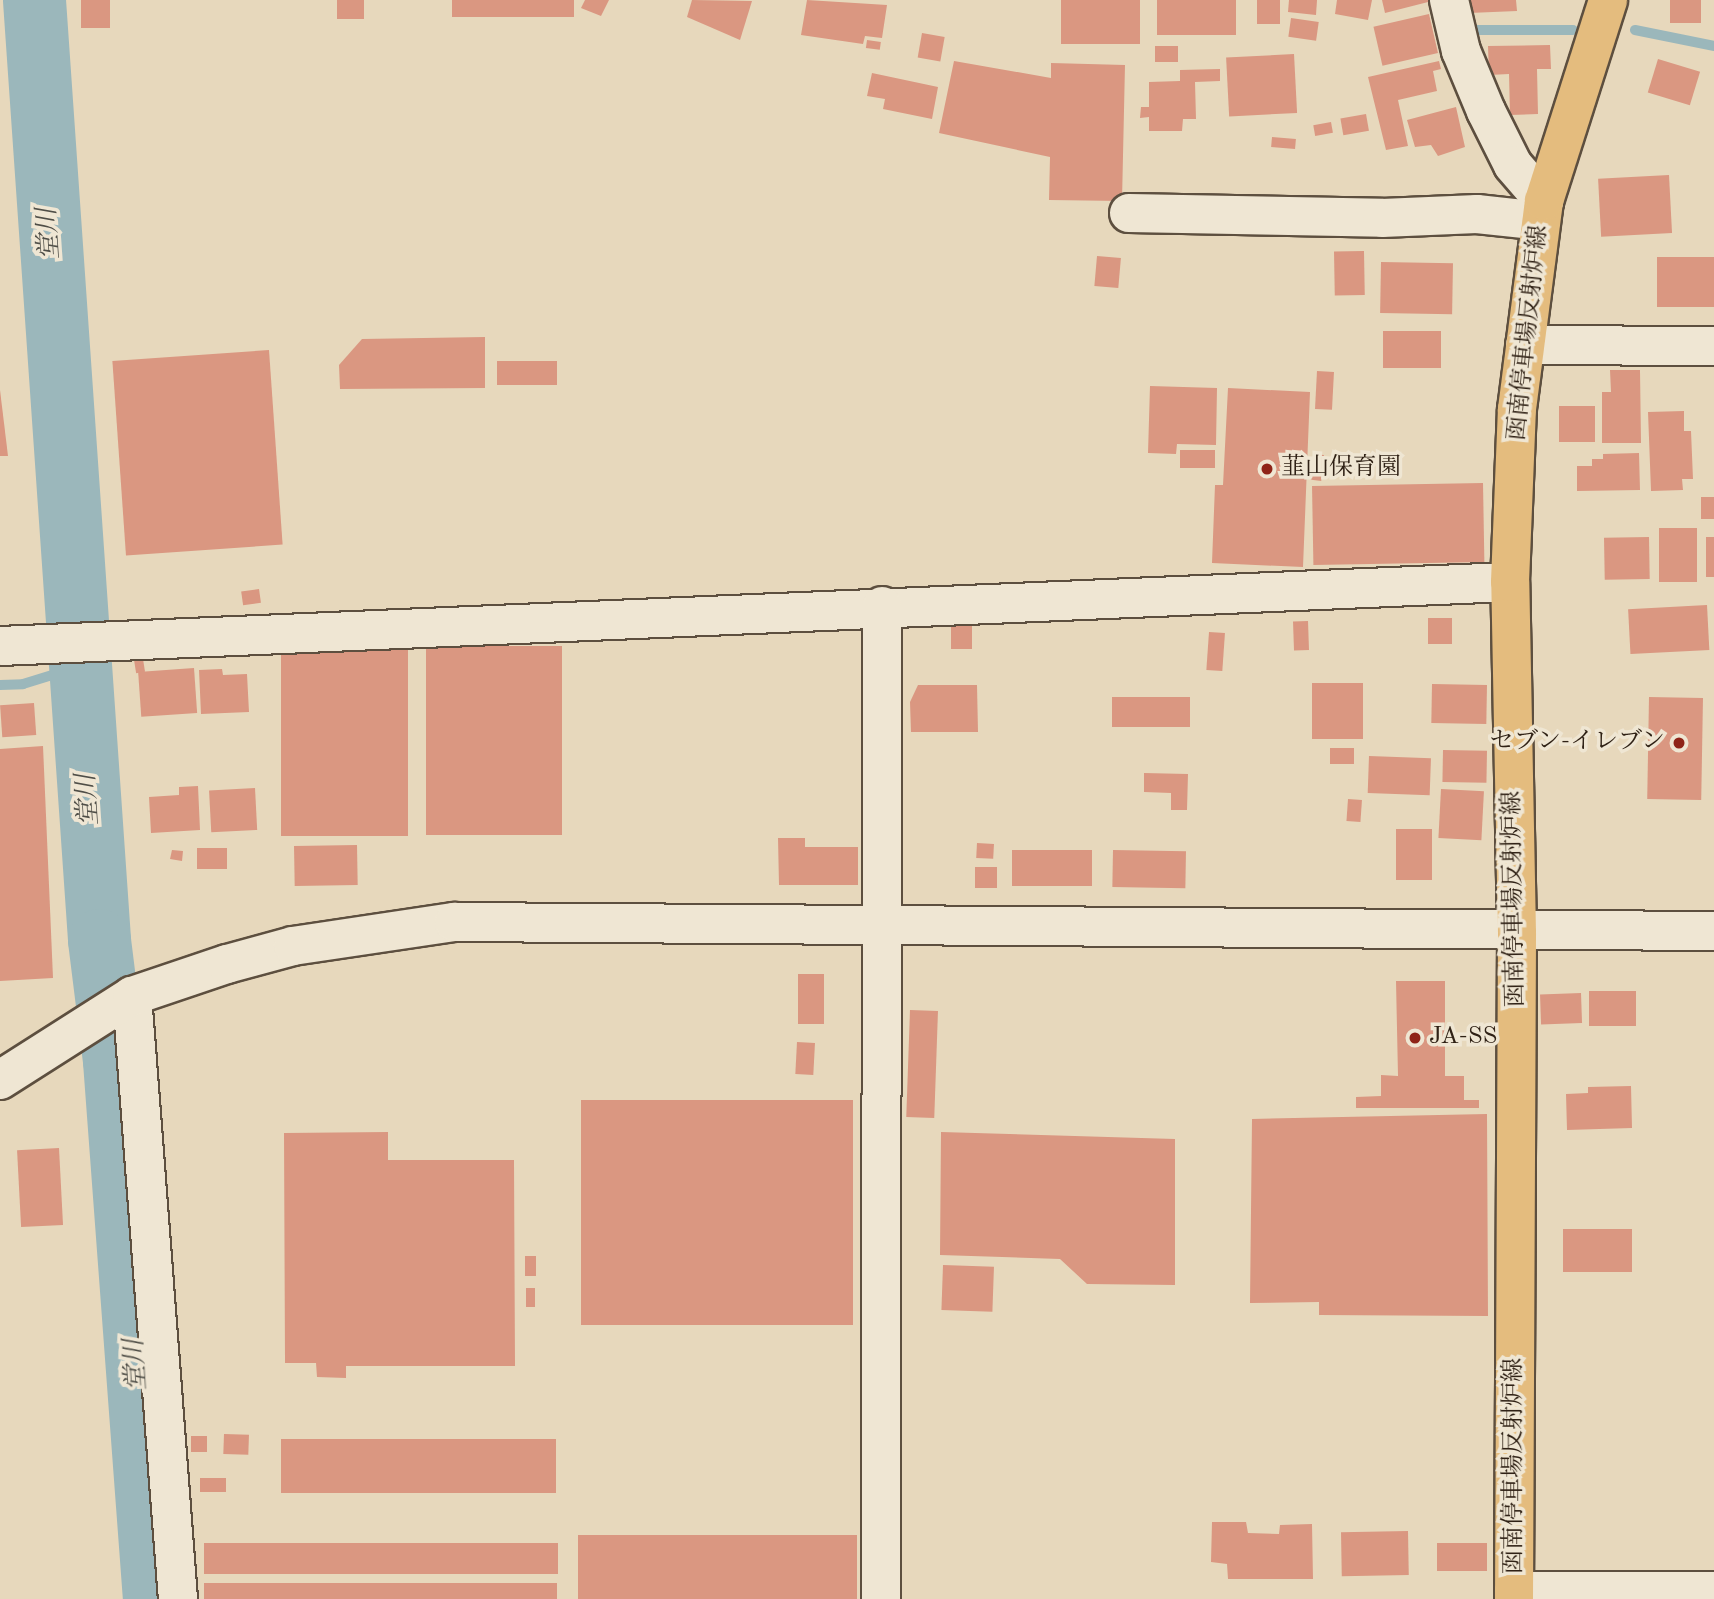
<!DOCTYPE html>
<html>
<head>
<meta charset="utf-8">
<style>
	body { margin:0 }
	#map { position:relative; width:1714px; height:1599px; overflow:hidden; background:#e7d8bc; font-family:"Old Standard TT","Noto Serif JP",serif }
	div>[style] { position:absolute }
	.stream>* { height:10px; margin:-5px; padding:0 5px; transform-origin:5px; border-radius:5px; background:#9bb7bb }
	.river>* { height:63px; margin:-31.5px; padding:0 31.5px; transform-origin:31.5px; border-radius:31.5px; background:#9bb7bb }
	.building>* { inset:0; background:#da9781; transform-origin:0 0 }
	.roads { filter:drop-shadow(2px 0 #5d4f3f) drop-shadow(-2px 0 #5d4f3f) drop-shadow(0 2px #5d4f3f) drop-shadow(0 -2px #5d4f3f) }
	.minor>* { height:38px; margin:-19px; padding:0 19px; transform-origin:19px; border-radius:19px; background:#efe6d3 }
	.major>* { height:38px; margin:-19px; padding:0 19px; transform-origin:19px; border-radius:19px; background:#e4bc7e }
	.dots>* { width:19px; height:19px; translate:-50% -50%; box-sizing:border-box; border:4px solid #efe6d3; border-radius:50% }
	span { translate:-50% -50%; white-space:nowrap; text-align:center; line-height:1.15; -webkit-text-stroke:7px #efe6d3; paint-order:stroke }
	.street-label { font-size:24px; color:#2f2115 }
	.poi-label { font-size:24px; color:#2f2115 }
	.left { translate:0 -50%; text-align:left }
	.right { translate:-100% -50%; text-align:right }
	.water-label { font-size:26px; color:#4f4e47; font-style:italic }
</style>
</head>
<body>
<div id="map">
	<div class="stream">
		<div style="left:1475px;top:30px;width:98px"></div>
		<div style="left:1635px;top:30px;width:81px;rotate:11.4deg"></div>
		<div style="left:0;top:685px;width:23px;rotate:-2deg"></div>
		<div style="left:23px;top:684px;width:61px;rotate:-17.2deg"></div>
	</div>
	<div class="river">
		<div style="left:34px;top:0;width:942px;rotate:86.04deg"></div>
		<div style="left:99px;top:940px;width:122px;rotate:82.9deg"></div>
		<div style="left:114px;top:1061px;width:539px;rotate:85.75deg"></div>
	</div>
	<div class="building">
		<div style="left:81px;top:0;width:29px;height:28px"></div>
		<div style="left:337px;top:0;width:27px;height:19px"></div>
		<div style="left:452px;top:0;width:122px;height:17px"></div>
		<div style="clip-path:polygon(585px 0,609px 0,601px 16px,581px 8px)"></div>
		<div style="clip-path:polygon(692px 0,752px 1px,740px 40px,687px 17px)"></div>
		<div style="clip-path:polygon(807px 0,887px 5px,882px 38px,865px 36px,863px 44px,801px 35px)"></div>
		<div style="left:1061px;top:0;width:79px;height:44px"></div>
		<div style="left:1157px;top:0;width:79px;height:35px"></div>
		<div style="left:1257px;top:0;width:23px;height:24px"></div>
		<div style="clip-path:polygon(1289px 0,1317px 0,1316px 15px,1288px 12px)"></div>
		<div style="clip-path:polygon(1337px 0,1372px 0,1368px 20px,1335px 14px)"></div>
		<div style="clip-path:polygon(1382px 0,1431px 0,1432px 1px,1385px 13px)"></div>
		<div style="clip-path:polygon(1469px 0,1516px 0,1517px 11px,1469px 13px)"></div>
		<div style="left:1670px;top:0;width:31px;height:23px"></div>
		<div style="left:1429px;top:14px;width:40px;height:57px;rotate:77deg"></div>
		<div style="left:1291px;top:18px;width:28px;height:19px;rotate:8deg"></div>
		<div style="left:922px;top:33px;width:23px;height:25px;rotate:10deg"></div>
		<div style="left:867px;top:40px;width:14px;height:8px;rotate:8deg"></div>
		<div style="clip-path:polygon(1550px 45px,1551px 69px,1537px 69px,1538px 114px,1510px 115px,1509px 74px,1489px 75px,1488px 46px)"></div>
		<div style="left:1155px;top:46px;width:23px;height:16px"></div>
		<div style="left:1294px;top:54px;width:59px;height:68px;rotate:87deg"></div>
		<div style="left:1658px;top:59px;width:44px;height:35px;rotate:17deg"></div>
		<div style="clip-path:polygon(954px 61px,1051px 78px,1051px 63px,1125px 65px,1122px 201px,1049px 200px,1050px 157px,939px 133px)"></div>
		<div style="clip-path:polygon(1439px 61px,1441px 69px,1433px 71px,1437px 91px,1398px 100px,1408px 146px,1386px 150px,1368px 77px)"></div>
		<div style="clip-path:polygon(1220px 69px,1220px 81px,1195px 82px,1196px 119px,1183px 119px,1182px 131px,1149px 131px,1149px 117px,1140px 118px,1141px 107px,1149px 107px,1149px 82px,1180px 81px,1180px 70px)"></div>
		<div style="clip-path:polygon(872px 73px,938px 87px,932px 119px,883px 109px,885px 99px,867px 96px)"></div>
		<div style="clip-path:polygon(1456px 107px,1465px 147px,1438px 156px,1431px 145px,1415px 147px,1407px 120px)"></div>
		<div style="left:1366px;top:114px;width:17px;height:26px;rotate:80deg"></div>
		<div style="left:1331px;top:122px;width:11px;height:18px;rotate:80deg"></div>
		<div style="left:1272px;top:137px;width:24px;height:10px;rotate:5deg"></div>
		<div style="left:1669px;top:175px;width:58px;height:71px;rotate:87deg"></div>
		<div style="left:1364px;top:251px;width:44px;height:30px;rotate:89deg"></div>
		<div style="left:1097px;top:256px;width:24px;height:30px;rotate:5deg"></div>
		<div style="left:1657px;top:257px;width:57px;height:50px"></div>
		<div style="left:1381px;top:262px;width:72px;height:51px;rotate:1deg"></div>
		<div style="left:1383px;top:331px;width:58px;height:37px"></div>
		<div style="clip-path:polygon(485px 337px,485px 388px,340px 389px,339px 365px,362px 339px)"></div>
		<div style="left:269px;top:350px;width:195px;height:157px;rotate:86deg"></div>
		<div style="left:497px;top:361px;width:60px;height:24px"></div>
		<div style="clip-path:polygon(1610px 370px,1640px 370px,1641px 443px,1602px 443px,1602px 392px,1611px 392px)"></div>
		<div style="left:1317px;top:371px;width:17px;height:38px;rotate:3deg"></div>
		<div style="clip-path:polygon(1150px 386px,1217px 388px,1216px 445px,1177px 444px,1176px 454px,1148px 453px)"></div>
		<div style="clip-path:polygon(1228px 388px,1310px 392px,1303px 567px,1212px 563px,1215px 485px,1223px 485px)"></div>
		<div style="clip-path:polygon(0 390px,8px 456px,0 456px)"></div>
		<div style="left:1559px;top:406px;width:36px;height:36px"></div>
		<div style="clip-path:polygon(1684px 411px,1684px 431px,1691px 431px,1693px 479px,1682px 479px,1683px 490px,1651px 491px,1648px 412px)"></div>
		<div style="left:1180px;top:450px;width:35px;height:18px"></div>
		<div style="clip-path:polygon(1639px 453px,1640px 490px,1577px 491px,1577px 466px,1592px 466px,1592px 459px,1603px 459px,1603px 454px)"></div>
		<div style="left:1314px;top:454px;width:10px;height:26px;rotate:6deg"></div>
		<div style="left:1483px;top:483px;width:79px;height:171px;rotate:89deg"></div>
		<div style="left:1701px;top:497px;width:13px;height:22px"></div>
		<div style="left:1659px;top:528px;width:38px;height:54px"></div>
		<div style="left:1649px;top:537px;width:42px;height:45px;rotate:89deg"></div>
		<div style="left:1706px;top:537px;width:8px;height:40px"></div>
		<div style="left:259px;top:589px;width:14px;height:18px;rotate:82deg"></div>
		<div style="left:1707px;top:605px;width:45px;height:79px;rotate:87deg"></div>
		<div style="left:1428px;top:618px;width:24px;height:26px"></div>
		<div style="left:1308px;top:621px;width:29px;height:15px;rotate:88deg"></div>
		<div style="left:951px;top:626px;width:21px;height:23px"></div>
		<div style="left:1209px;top:632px;width:16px;height:38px;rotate:4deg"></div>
		<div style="left:426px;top:646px;width:136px;height:189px"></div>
		<div style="left:281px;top:649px;width:127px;height:187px"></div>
		<div style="left:143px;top:659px;width:13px;height:9px;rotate:81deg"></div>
		<div style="left:194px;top:668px;width:45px;height:56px;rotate:86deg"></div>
		<div style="clip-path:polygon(222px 669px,223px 675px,247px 674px,249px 712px,201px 714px,199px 670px)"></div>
		<div style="left:1312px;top:683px;width:51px;height:56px"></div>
		<div style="left:1432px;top:684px;width:55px;height:39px;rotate:1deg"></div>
		<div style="clip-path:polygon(918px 685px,977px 685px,978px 732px,911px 732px,910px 702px)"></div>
		<div style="left:1190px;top:697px;width:30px;height:78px;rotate:90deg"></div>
		<div style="left:1649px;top:697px;width:54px;height:102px;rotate:1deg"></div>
		<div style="left:34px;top:703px;width:32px;height:34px;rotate:86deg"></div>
		<div style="clip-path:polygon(43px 746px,53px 978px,0 981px,0 749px)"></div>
		<div style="left:1330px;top:748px;width:24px;height:16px"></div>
		<div style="left:1443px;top:750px;width:44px;height:32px;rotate:1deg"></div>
		<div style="left:1369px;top:756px;width:62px;height:37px;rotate:2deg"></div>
		<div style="clip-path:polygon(1144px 773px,1188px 774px,1187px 810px,1171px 810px,1171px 793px,1144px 792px)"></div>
		<div style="clip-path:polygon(198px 786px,200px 830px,151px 833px,149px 797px,179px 795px,179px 787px)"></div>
		<div style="left:255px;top:788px;width:42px;height:46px;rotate:87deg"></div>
		<div style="left:1441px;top:789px;width:43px;height:49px;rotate:3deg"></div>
		<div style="left:1348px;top:799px;width:14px;height:22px;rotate:4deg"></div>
		<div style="left:1396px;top:829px;width:36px;height:51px"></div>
		<div style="clip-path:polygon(778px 838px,805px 838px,805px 847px,858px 847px,858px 885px,779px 885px)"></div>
		<div style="left:977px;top:843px;width:17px;height:15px;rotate:3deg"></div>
		<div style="left:357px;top:845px;width:40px;height:63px;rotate:89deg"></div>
		<div style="left:197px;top:848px;width:30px;height:21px"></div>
		<div style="clip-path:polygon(172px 850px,183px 851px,182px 861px,170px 859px)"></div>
		<div style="left:1012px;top:850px;width:80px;height:36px"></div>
		<div style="left:1113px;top:850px;width:73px;height:37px;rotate:1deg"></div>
		<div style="left:975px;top:867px;width:22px;height:21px"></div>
		<div style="left:798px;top:974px;width:26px;height:50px"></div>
		<div style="clip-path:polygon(1396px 981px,1445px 981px,1445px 1076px,1464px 1076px,1464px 1100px,1479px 1100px,1479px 1108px,1356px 1108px,1356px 1097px,1381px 1096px,1381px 1075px,1398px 1076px)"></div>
		<div style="left:1636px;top:991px;width:35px;height:47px;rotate:90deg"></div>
		<div style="left:1581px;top:993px;width:30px;height:41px;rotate:88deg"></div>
		<div style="left:910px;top:1010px;width:28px;height:107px;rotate:2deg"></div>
		<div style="left:797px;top:1042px;width:18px;height:32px;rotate:3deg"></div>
		<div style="clip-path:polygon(1631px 1086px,1632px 1128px,1567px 1130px,1566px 1094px,1588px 1093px,1588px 1087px)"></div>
		<div style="left:581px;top:1100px;width:272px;height:225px"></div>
		<div style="clip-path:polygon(1487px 1114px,1488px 1316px,1319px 1315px,1319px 1302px,1250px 1303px,1252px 1119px)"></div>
		<div style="clip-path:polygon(388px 1132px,388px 1160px,514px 1160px,515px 1366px,346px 1366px,346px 1378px,317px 1377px,316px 1363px,285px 1363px,284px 1133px)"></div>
		<div style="clip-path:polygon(941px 1132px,1175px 1139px,1175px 1285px,1087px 1284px,1060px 1259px,940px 1255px)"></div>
		<div style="left:59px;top:1148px;width:77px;height:42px;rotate:87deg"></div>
		<div style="left:1563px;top:1229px;width:69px;height:43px"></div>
		<div style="left:536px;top:1256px;width:20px;height:11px;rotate:90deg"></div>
		<div style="left:943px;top:1265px;width:51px;height:45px;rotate:2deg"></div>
		<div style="left:535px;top:1288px;width:19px;height:9px;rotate:90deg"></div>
		<div style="left:224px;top:1434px;width:25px;height:20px;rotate:2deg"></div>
		<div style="left:191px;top:1436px;width:16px;height:16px"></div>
		<div style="left:281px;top:1439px;width:275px;height:54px"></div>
		<div style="left:200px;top:1478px;width:26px;height:14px"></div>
		<div style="clip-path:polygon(1212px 1522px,1246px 1522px,1248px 1533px,1279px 1534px,1280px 1525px,1312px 1524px,1313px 1579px,1228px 1579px,1227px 1564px,1211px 1562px)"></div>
		<div style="left:1408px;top:1531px;width:44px;height:67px;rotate:89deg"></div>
		<div style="left:857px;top:1535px;width:64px;height:279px;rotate:90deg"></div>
		<div style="left:204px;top:1543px;width:354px;height:31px"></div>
		<div style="left:1437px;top:1543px;width:50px;height:28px"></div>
		<div style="left:204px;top:1583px;width:353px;height:16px"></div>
	</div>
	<div class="roads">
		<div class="minor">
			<div style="left:1449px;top:0;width:52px;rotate:76.8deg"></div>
			<div style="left:1461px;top:51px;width:65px;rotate:67.4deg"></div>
			<div style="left:1486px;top:111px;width:60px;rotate:63.4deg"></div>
			<div style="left:1513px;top:165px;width:48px;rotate:49.3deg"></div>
			<div style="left:1129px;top:213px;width:253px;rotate:1.1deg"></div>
			<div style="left:1382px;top:218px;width:95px;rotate:-2.4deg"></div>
			<div style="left:1477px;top:214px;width:64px;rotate:6.2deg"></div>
			<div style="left:1525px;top:345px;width:189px;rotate:0.3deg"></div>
			<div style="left:0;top:646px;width:1511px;rotate:-2.43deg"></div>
			<div style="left:132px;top:996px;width:605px;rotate:85.64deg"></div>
			<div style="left:0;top:1080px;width:156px;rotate:-32.5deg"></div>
			<div style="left:132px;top:996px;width:100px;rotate:-18.6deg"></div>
			<div style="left:227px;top:964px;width:68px;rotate:-15.3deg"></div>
			<div style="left:293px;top:946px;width:163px;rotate:-8.5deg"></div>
			<div style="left:454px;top:922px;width:1260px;rotate:0.41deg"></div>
			<div style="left:1514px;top:1591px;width:200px"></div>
			<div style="left:881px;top:1599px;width:993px;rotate:-89.94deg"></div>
		</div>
		<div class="major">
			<div style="left:1514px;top:1599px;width:666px;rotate:-89.74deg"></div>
			<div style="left:1517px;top:933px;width:351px;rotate:-91.1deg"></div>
			<div style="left:1510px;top:582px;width:173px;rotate:-87.7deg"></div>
			<div style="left:1517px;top:409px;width:210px;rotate:-82.6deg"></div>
			<div style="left:1544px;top:201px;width:211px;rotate:-72.3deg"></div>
		</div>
	</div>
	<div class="dots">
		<div style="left:1267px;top:469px;background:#8f2418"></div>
		<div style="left:1679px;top:743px;background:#8f2418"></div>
		<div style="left:1415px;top:1038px;background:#8f2418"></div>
	</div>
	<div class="street-label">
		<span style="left:1529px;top:333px;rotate:-84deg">函南停車場反射炉線</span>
		<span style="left:1515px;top:899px;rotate:-91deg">函南停車場反射炉線</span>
		<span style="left:1515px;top:1466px;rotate:-90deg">函南停車場反射炉線</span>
	</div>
	<div class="poi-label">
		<span class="left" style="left:1281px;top:469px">韮山保育園</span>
		<span class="right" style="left:1665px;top:743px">セブン-イレブン</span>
		<span class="left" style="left:1429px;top:1038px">JA-SS</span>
	</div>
	<div class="water-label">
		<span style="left:50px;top:234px;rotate:-94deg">堂川</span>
		<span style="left:89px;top:800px;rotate:-94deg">堂川</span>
		<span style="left:137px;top:1365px;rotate:-94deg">堂川</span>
	</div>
</div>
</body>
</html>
